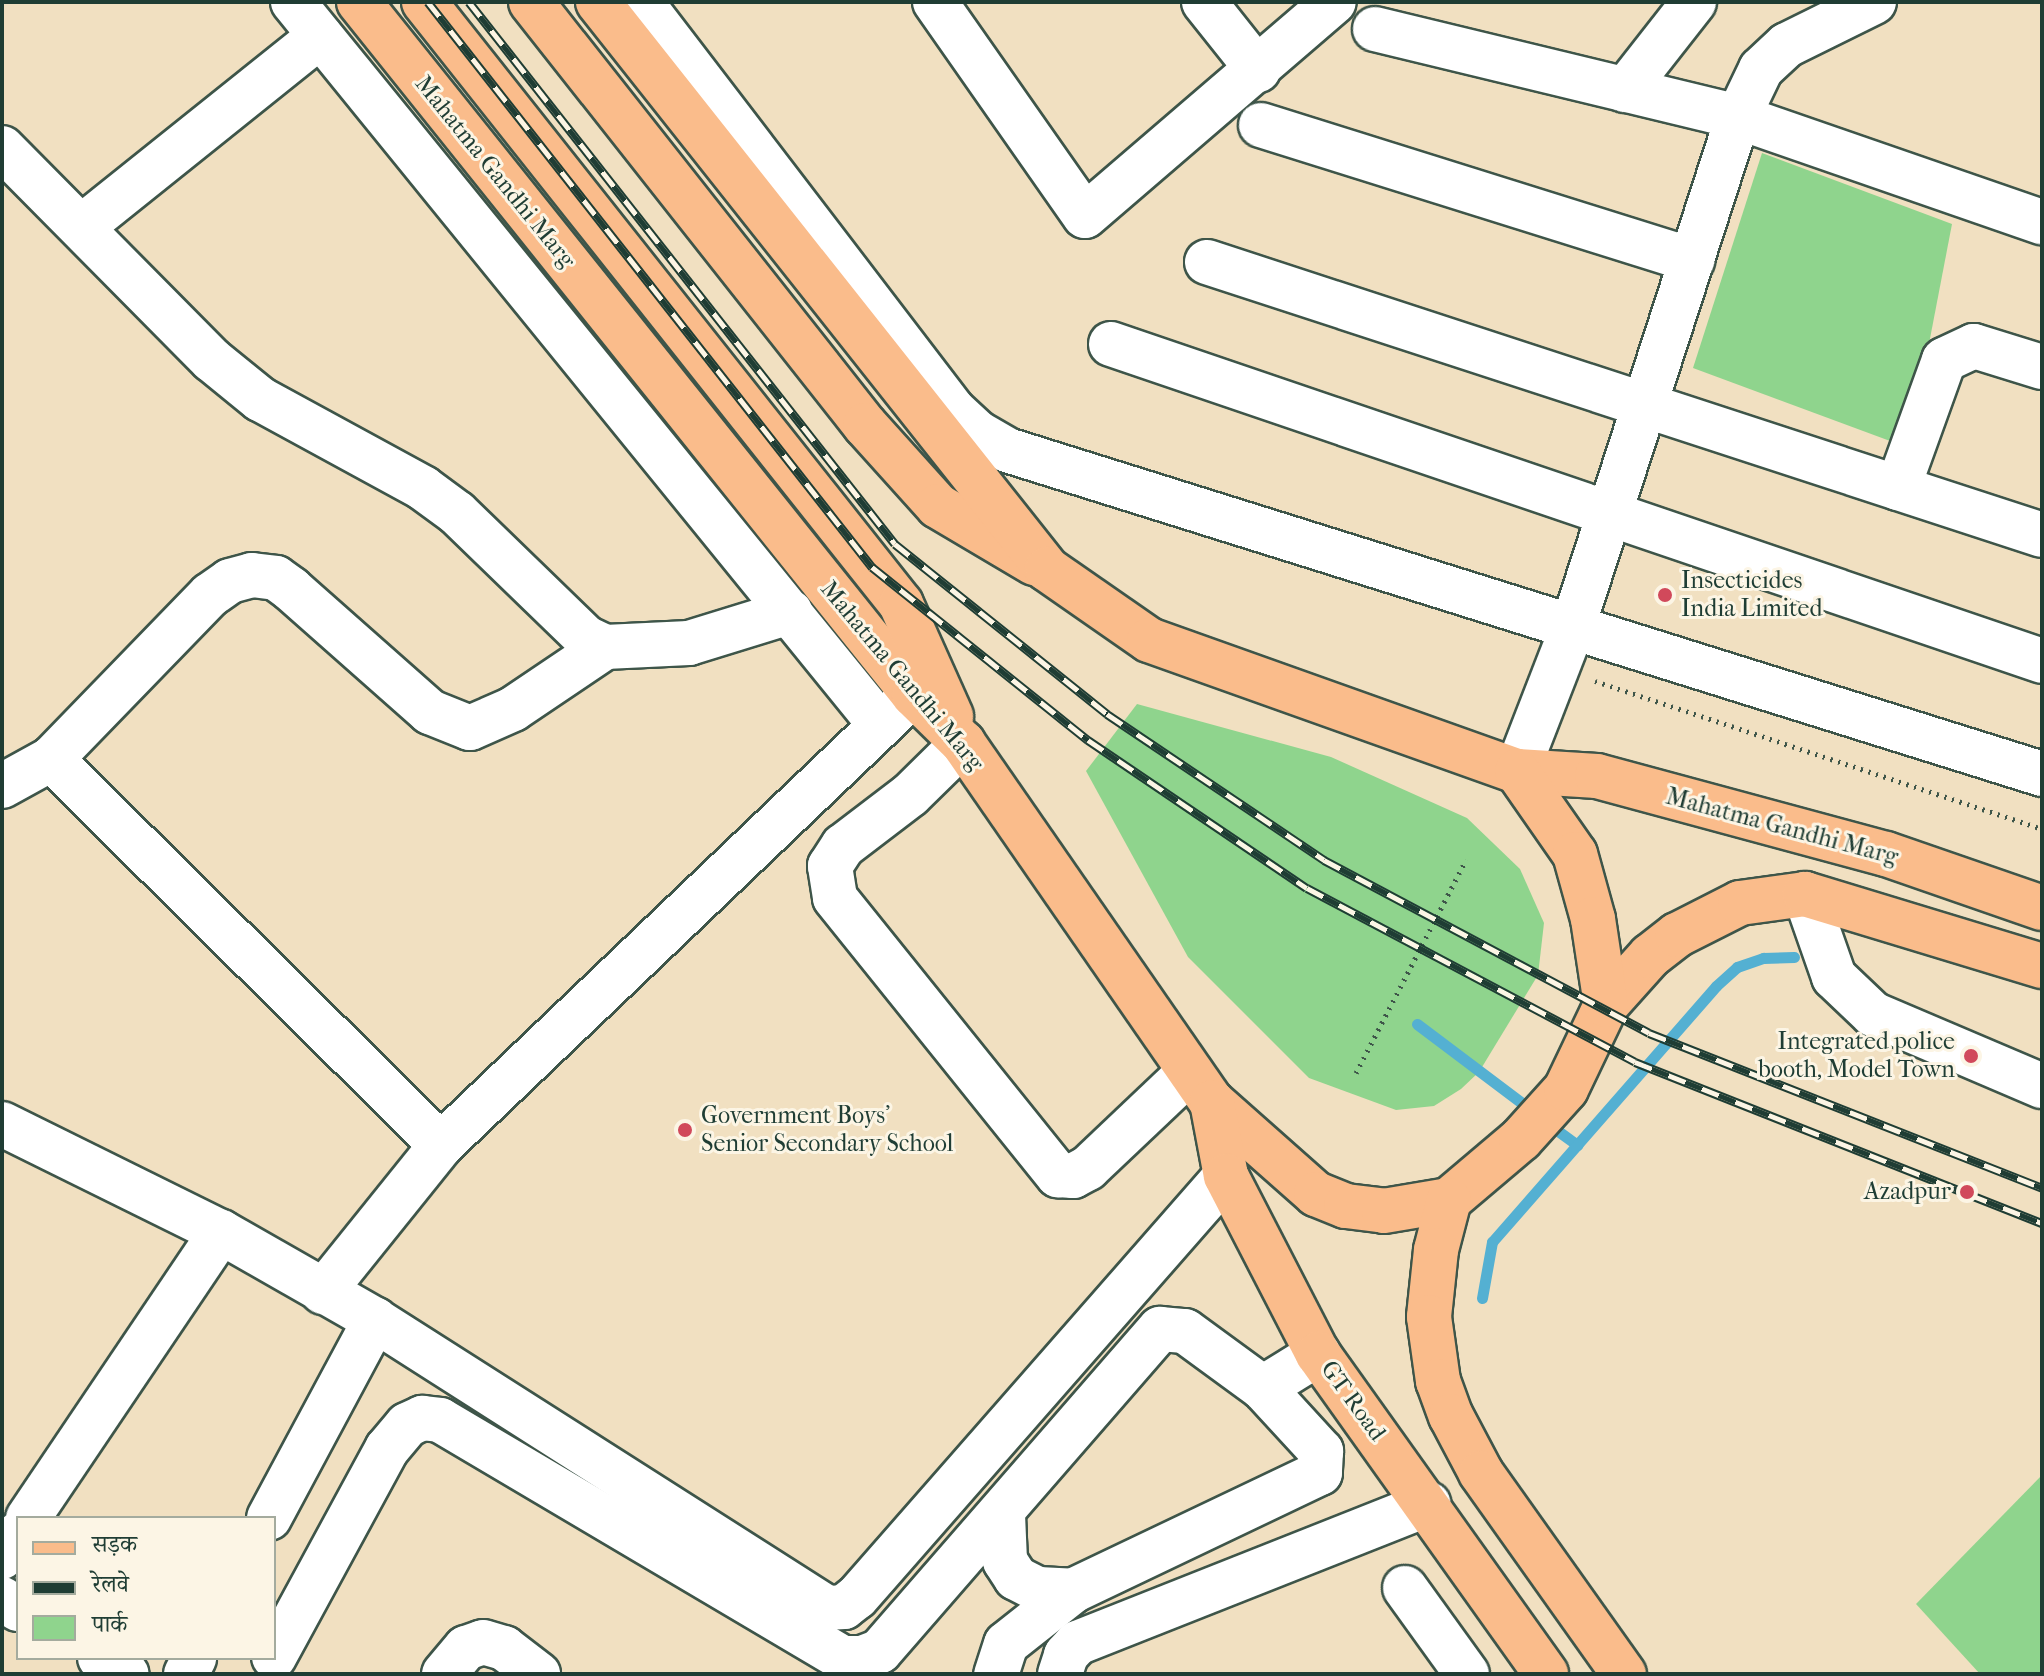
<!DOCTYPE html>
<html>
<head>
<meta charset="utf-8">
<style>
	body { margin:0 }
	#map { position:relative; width:2044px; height:1676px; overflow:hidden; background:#f1e0c1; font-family:"IM FELL French Canon","Noto Serif Devanagari",serif }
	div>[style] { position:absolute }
	.green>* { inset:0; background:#8fd48d }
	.stream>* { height:11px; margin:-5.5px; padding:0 5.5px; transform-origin:5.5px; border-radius:5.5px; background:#54b0d2 }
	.path>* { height:5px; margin-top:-2.5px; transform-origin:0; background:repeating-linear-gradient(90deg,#3e5549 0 2px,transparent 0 8px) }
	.roads { filter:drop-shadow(2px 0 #3e5549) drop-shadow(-2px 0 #3e5549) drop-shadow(0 2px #3e5549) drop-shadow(0 -2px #3e5549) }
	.minor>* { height:44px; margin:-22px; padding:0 22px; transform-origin:22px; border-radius:22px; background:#fff }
	.major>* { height:44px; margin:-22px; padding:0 22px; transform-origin:22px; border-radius:22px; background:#fabc8b }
	.rail>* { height:9px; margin-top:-4.5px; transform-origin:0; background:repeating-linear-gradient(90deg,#fcf5e5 0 18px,#1f3d34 0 36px); box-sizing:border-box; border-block:2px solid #1f3d34 }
	.dots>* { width:22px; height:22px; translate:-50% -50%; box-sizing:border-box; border:4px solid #fcf5e5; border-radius:50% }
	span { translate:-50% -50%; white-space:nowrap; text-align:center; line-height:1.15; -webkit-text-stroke:6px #fcf5e5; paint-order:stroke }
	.street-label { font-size:24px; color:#1f3d34 }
	.poi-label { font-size:24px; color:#1f3d34 }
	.left { translate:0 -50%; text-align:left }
	.right { translate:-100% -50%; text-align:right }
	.frame { position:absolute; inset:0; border:4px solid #1f3d34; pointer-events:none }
	.legend { position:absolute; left:16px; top:1516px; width:260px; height:144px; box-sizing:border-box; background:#fcf5e5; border:2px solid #a4ab9e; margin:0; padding:10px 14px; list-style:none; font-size:24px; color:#1f3d34 }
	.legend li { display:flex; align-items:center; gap:16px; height:40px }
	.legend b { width:40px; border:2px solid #a4ab9e }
</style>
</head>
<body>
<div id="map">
	<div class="green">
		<div style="clip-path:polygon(1762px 153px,1952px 224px,1909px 448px,1693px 368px)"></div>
		<div style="clip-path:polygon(1137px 704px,1331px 757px,1467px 818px,1520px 869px,1544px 923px,1538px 975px,1479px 1072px,1461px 1089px,1434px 1106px,1396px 1110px,1309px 1078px,1188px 957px,1086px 771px)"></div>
		<div style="clip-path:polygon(2042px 1475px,2042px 1674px,1980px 1674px,1916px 1604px)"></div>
	</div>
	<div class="stream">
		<div style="left:1417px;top:1024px;width:133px;rotate:37deg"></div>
		<div style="left:1558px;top:1131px;width:24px;rotate:36deg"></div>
		<div style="left:1482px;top:1298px;width:57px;rotate:-79.9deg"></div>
		<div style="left:1492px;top:1242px;width:340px;rotate:-48.8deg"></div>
		<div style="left:1716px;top:986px;width:28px;rotate:-42deg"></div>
		<div style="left:1737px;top:967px;width:28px;rotate:-19deg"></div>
		<div style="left:1763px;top:958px;width:31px;rotate:-2deg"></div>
	</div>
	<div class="path">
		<div style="left:1595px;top:681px;width:471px;rotate:18.3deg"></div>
		<div style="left:1356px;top:1073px;width:240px;rotate:-62.7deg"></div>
	</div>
	<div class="roads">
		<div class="minor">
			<div style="left:293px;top:2px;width:929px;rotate:50.9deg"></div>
			<div style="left:641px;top:2px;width:514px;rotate:52.59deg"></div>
			<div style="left:953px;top:410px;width:34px;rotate:43deg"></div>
			<div style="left:978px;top:433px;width:34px;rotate:30deg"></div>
			<div style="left:1007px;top:450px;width:1085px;rotate:17.38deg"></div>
			<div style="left:935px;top:2px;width:261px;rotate:55deg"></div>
			<div style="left:1085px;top:216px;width:328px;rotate:-40.7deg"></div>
			<div style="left:1204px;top:2px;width:87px;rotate:51.5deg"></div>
			<div style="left:1375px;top:29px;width:374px;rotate:13.6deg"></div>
			<div style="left:1738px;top:117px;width:322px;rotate:19.1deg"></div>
			<div style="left:1625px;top:90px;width:112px;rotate:-51.9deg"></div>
			<div style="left:1261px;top:125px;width:452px;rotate:17.4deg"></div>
			<div style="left:2px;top:148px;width:298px;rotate:45.3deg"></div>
			<div style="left:212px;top:360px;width:62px;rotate:39.1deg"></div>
			<div style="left:260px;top:399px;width:186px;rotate:28.6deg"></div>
			<div style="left:423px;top:488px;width:42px;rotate:36.3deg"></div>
			<div style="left:457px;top:513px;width:180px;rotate:44.1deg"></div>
			<div style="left:586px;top:638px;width:21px;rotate:25deg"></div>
			<div style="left:605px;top:647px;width:84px;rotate:-2.7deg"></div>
			<div style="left:689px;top:643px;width:106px;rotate:-17.1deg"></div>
			<div style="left:83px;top:226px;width:304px;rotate:-38.7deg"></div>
			<div style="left:1207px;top:262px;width:878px;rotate:18.1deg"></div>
			<div style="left:1111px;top:344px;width:983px;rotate:18.8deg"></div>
			<div style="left:1898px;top:488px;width:136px;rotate:-70.2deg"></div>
			<div style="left:1944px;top:360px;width:33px;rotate:-25deg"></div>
			<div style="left:1974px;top:346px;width:71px;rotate:17.2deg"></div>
			<div style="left:963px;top:743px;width:74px;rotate:135.5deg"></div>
			<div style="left:910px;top:795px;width:84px;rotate:142.7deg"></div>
			<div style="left:843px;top:846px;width:24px;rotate:123deg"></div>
			<div style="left:830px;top:866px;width:32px;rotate:81deg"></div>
			<div style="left:835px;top:898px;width:356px;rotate:51.2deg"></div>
			<div style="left:1058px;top:1175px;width:15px;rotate:4deg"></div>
			<div style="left:1073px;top:1176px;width:17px;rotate:-28deg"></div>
			<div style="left:1088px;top:1168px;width:139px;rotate:-43.5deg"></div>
			<div style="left:51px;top:759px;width:549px;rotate:44.7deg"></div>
			<div style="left:1517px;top:771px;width:152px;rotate:-68.8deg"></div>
			<div style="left:1572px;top:629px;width:538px;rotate:-72.04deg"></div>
			<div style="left:1738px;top:117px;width:53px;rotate:-64.4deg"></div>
			<div style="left:1761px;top:69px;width:35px;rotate:-43deg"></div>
			<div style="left:1787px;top:45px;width:97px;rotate:-26.3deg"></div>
			<div style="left:2px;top:786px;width:56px;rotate:-28.9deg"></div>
			<div style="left:51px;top:759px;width:228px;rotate:-45.9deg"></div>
			<div style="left:210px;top:595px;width:24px;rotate:-35deg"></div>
			<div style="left:230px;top:581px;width:23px;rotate:-15deg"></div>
			<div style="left:252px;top:575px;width:24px;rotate:7deg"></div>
			<div style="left:276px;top:578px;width:19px;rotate:36deg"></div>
			<div style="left:291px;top:589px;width:186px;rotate:41.5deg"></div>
			<div style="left:430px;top:712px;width:43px;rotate:21.8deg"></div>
			<div style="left:470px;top:728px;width:47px;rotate:-23.8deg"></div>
			<div style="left:513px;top:709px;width:111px;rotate:-34deg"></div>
			<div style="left:1805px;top:894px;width:88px;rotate:70.7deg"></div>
			<div style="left:1834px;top:977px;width:54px;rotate:43.5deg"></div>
			<div style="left:1873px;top:1014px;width:184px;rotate:23.1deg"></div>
			<div style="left:2px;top:1124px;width:244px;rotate:26.3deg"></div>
			<div style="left:221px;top:1232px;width:177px;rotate:29.7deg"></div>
			<div style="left:375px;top:1320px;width:536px;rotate:32.5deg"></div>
			<div style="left:827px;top:1608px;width:17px;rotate:-3deg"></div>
			<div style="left:844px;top:1607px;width:16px;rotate:-38deg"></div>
			<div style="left:857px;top:1597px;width:560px;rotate:-48.77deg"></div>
			<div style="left:323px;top:1292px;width:189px;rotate:-51.2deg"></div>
			<div style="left:441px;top:1145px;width:637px;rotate:-43.66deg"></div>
			<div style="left:1263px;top:1388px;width:65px;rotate:-31.7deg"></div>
			<div style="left:1003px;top:1515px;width:46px;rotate:87.5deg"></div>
			<div style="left:1005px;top:1561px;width:20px;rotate:57deg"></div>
			<div style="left:1016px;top:1578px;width:25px;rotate:27deg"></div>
			<div style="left:1038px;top:1589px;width:35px;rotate:3deg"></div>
			<div style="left:28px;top:1518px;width:345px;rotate:-56deg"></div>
			<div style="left:269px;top:1518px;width:225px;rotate:-61.8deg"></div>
			<div style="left:2px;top:1557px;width:28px;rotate:-55deg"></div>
			<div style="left:1405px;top:1588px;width:106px;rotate:54.2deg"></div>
			<div style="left:2px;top:1599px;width:19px;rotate:32deg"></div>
			<div style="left:274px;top:1657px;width:237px;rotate:-61.5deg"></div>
			<div style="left:387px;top:1449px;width:31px;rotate:-50deg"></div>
			<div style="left:407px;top:1425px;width:17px;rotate:-25deg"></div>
			<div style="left:422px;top:1418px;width:18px;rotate:6deg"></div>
			<div style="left:440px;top:1420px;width:467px;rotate:30.6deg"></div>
			<div style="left:842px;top:1658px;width:20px"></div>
			<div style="left:862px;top:1658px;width:19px;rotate:-21deg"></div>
			<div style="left:880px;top:1651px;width:427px;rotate:-49deg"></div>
			<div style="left:1160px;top:1329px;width:25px;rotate:5deg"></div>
			<div style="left:1185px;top:1331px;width:97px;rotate:36.2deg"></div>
			<div style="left:1263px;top:1388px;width:86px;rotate:47.4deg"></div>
			<div style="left:1321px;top:1451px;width:22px;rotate:93deg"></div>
			<div style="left:1320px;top:1473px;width:274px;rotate:154.5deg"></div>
			<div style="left:1073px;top:1591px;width:85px;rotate:141.7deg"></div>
			<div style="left:1006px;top:1644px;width:32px;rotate:108deg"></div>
			<div style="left:100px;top:1658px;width:31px;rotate:31deg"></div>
			<div style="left:186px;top:1674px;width:18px;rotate:-63deg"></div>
			<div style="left:444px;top:1674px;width:34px;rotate:-50deg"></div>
			<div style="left:466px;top:1648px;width:18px;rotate:-19deg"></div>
			<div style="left:483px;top:1642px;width:22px;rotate:16deg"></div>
			<div style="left:504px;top:1648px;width:43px;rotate:37.4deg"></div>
			<div style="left:1060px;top:1674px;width:20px;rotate:-72deg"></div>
			<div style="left:1066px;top:1655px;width:16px;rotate:-47deg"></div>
			<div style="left:1077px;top:1643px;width:378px;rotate:-21.6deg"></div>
		</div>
		<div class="major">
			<div style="left:359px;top:2px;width:888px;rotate:51.31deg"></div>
			<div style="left:914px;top:695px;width:69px;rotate:44.4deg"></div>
			<div style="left:963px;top:743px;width:437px;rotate:55.3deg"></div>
			<div style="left:1212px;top:1102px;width:139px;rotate:41.5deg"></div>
			<div style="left:1316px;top:1194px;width:32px;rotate:22deg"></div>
			<div style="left:1346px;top:1206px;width:38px;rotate:7deg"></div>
			<div style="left:1384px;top:1211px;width:66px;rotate:-9.6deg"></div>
			<div style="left:1449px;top:1200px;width:94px;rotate:-40.3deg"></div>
			<div style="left:1521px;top:1139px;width:67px;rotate:-48deg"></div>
			<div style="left:1566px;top:1089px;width:93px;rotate:-64.5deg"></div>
			<div style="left:1606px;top:1005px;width:66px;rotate:-48.1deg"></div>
			<div style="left:1650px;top:956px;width:34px;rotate:-38deg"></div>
			<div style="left:1677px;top:935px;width:71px;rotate:-26.9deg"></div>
			<div style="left:1740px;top:903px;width:66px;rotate:-7.9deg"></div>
			<div style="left:1805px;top:894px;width:248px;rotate:16.9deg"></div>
			<div style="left:424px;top:2px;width:768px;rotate:51.61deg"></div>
			<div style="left:901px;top:604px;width:123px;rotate:65.9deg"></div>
			<div style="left:531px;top:2px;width:539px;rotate:51.71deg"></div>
			<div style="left:865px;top:425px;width:109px;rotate:48deg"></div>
			<div style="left:938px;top:506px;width:112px;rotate:30.7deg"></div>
			<div style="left:598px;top:2px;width:723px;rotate:51.62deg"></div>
			<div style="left:1047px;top:569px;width:124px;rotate:34.8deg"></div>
			<div style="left:1149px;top:640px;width:391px;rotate:19.6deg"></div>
			<div style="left:1517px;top:771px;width:80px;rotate:3.6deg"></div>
			<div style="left:1597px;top:776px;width:299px;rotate:15.1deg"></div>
			<div style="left:1886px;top:854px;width:165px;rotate:19.1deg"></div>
			<div style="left:1517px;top:771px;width:101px;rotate:55.1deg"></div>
			<div style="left:1575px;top:854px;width:67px;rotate:74.5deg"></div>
			<div style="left:1593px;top:919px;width:87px;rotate:81.4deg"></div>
			<div style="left:1212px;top:1102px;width:75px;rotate:79.3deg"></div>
			<div style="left:1226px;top:1176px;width:200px;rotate:62.7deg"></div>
			<div style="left:1318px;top:1354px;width:393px;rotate:54.5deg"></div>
			<div style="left:1449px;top:1200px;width:52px;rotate:104.6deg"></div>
			<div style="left:1436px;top:1250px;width:67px;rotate:96deg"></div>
			<div style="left:1429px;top:1317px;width:65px;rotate:82deg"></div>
			<div style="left:1438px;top:1381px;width:37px;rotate:70deg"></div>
			<div style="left:1451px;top:1416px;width:64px;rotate:62.2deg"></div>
			<div style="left:1481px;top:1473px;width:247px;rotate:54.6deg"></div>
		</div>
	</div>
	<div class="rail">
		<div style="left:428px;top:2px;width:719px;rotate:51.84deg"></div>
		<div style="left:872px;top:567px;width:277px;rotate:38.7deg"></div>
		<div style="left:1088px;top:740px;width:264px;rotate:34.1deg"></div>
		<div style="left:1307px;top:888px;width:371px;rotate:27.9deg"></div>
		<div style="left:1635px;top:1062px;width:438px;rotate:21.6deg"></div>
		<div style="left:469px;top:2px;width:689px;rotate:51.83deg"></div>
		<div style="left:895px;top:544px;width:272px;rotate:38.7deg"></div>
		<div style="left:1107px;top:714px;width:262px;rotate:33.9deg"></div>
		<div style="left:1324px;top:860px;width:368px;rotate:28deg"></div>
		<div style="left:1649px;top:1033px;width:422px;rotate:21.5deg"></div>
	</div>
	<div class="dots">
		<div style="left:1665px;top:595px;background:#d1495b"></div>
		<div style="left:1971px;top:1056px;background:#d1495b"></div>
		<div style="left:685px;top:1130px;background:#d1495b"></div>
		<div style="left:1967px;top:1192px;background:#d1495b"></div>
	</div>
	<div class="street-label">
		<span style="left:495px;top:172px;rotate:51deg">Mahatma Gandhi Marg</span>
		<span style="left:902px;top:676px;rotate:50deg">Mahatma Gandhi Marg</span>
		<span style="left:1782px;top:827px;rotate:15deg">Mahatma Gandhi Marg</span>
		<span style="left:1353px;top:1401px;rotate:54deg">GT Road</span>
	</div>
	<div class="poi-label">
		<span class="left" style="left:1681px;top:595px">Insecticides<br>India Limited</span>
		<span class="right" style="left:1955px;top:1056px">Integrated police<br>booth, Model Town</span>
		<span class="left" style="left:701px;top:1130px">Government Boys'<br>Senior Secondary School</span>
		<span class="right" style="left:1951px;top:1192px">Azadpur</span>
	</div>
	<div class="frame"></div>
	<ul class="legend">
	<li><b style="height:10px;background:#fabc8b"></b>सड़क</li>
	<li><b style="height:10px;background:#1f3d34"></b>रेलवे</li>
	<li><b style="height:22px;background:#8fd48d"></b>पार्क</li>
	</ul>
</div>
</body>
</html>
